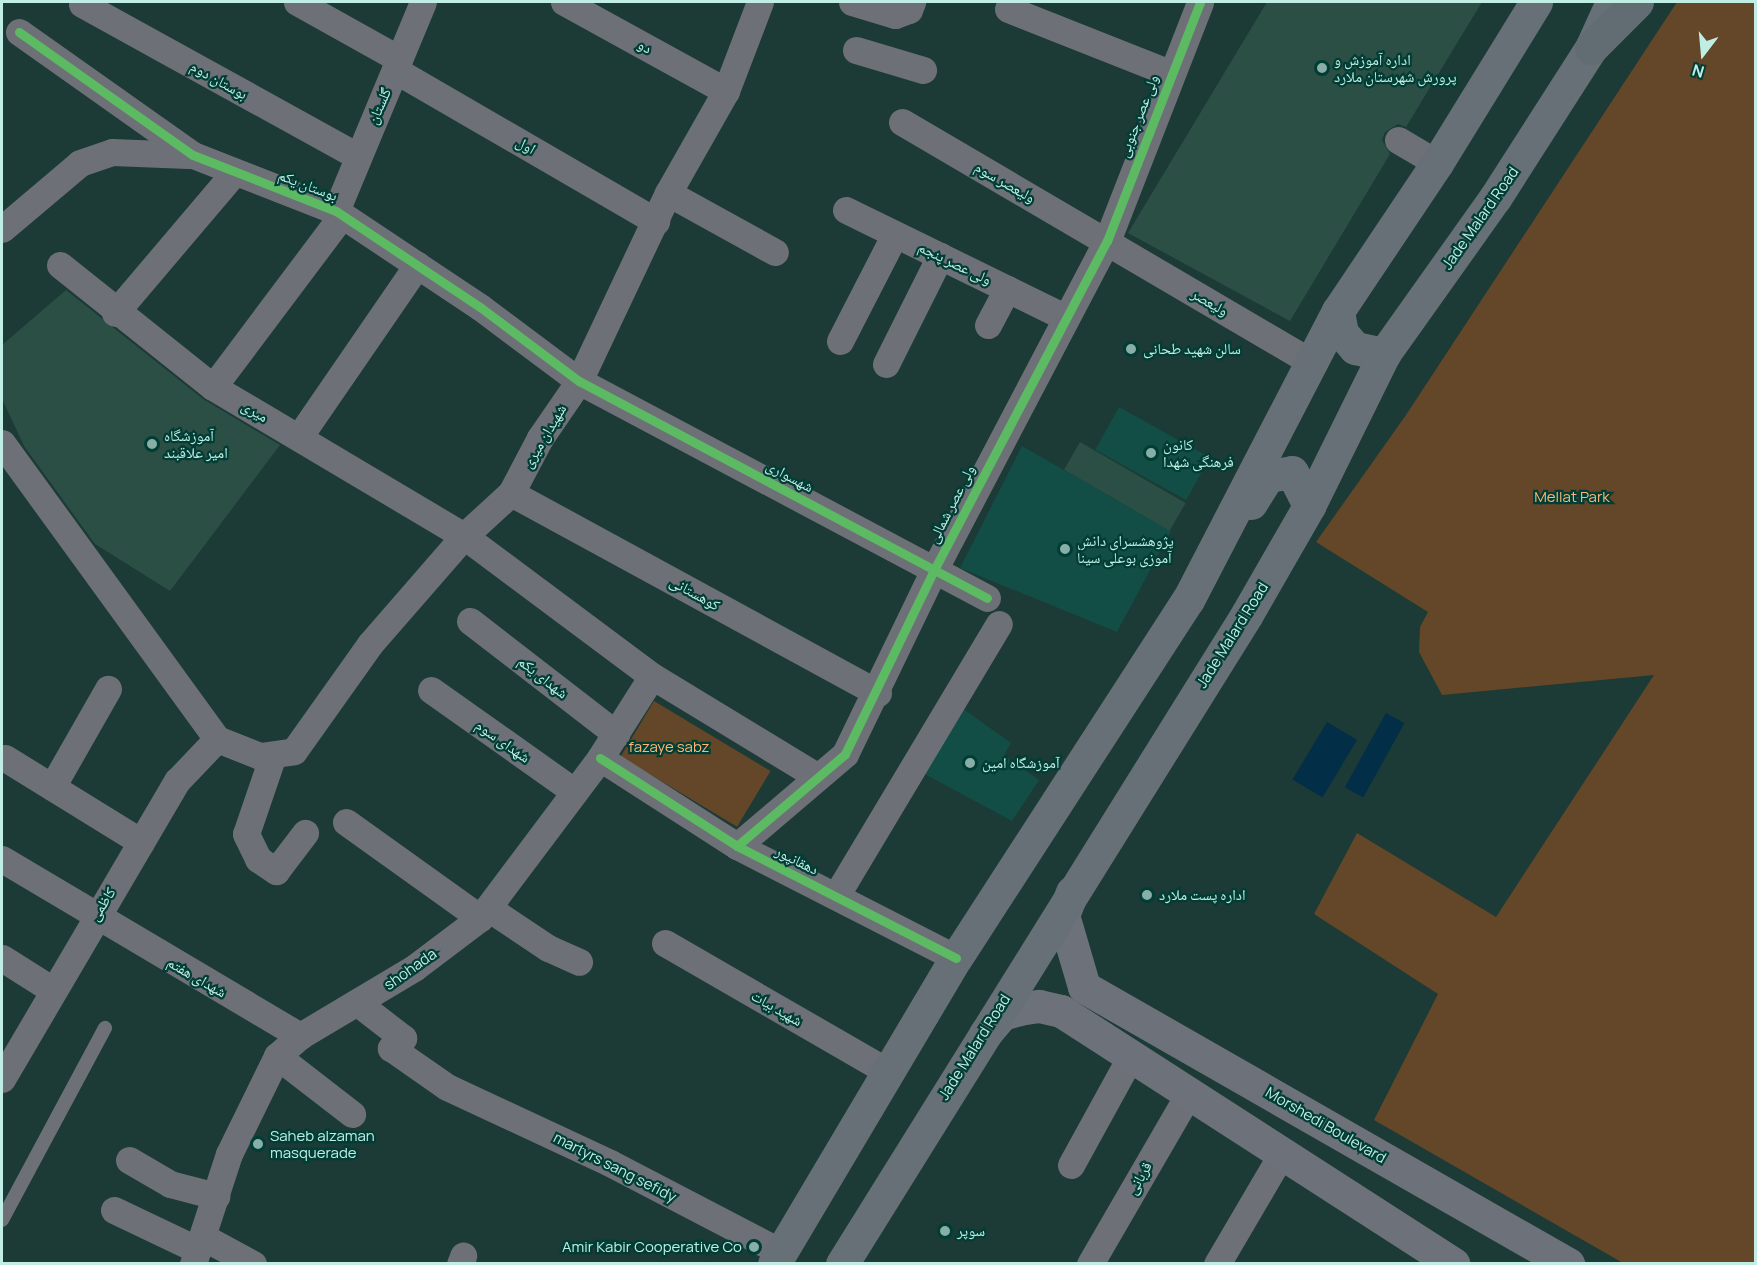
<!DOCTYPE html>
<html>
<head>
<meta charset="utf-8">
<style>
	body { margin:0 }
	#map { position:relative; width:1757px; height:1265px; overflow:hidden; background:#1c3a36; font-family:Manrope,"Noto Naskh Arabic",sans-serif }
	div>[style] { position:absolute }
	.built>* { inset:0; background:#124d46; transform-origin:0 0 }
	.green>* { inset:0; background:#634728; transform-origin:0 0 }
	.water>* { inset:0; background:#032e48; transform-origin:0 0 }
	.building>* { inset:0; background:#2b4f45; transform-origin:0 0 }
	.lane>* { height:14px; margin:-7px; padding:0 7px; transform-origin:7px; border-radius:7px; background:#6e7077 }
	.street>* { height:27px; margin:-13.5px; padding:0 13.5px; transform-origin:13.5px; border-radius:13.5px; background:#6e7077 }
	.secondary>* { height:33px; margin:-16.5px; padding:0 16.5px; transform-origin:16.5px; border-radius:16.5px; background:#6d7179 }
	.primary>* { height:33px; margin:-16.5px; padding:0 16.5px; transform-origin:16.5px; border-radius:16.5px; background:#677077 }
	.highway>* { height:33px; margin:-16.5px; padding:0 16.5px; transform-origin:16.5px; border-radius:16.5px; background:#616d72 }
	.cycleway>* { height:9px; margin:-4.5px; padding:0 4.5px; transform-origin:4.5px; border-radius:4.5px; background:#5cba63 }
	.dots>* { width:16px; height:16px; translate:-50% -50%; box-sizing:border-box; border:3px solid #003d35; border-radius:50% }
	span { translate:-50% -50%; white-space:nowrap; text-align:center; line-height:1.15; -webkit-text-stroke:4.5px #003d35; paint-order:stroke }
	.street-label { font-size:15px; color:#c0ede4 }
	.poi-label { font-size:15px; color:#c0ede4 }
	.left { translate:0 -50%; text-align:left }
	.right { translate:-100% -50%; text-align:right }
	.park-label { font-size:15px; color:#ffb675 }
	.frame { position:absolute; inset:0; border:3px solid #c0ede4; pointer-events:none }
	.north { position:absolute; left:1673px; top:24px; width:60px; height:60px; -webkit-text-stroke:4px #003d35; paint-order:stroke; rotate:196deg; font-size:16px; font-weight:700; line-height:24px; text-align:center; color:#c0ede4 }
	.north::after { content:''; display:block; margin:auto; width:21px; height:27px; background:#c0ede4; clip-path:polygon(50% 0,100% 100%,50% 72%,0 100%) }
</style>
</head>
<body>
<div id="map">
	<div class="built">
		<div style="left:1119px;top:407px;width:104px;height:49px;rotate:29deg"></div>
		<div style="clip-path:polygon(1022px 446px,1171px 531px,1117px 632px,960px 568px)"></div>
		<div style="clip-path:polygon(958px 705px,1011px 743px,1004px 755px,1039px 780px,1012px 821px,919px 771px)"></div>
	</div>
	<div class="green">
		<div style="clip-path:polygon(1677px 2px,1755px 2px,1755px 1263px,1623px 1263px,1374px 1120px,1438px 994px,1314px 914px,1357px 833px,1496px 917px,1654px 675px,1442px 695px,1419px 652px,1420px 627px,1428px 612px,1316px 542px,1406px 415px)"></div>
		<div style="left:654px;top:701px;width:136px;height:65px;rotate:31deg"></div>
	</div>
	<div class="water">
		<div style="left:1386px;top:713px;width:21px;height:85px;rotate:29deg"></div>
		<div style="left:1327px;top:722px;width:35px;height:67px;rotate:31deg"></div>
	</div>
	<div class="building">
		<div style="clip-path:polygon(1267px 2px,1482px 2px,1406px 127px,1398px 124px,1385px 132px,1382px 140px,1390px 154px,1290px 321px,1128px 233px)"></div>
		<div style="clip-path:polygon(66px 290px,203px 399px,280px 445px,170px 591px,95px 544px,24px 446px,2px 399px,2px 345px)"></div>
		<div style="left:1080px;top:442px;width:122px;height:32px;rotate:30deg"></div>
	</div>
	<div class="lane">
		<div style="left:2px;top:1220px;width:218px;rotate:-61.8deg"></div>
	</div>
	<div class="street">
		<div style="left:297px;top:2px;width:117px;rotate:29.2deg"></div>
		<div style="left:564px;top:2px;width:185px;rotate:28.8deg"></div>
		<div style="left:852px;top:2px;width:45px;rotate:16.8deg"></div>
		<div style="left:895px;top:15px;width:15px;rotate:-20deg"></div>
		<div style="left:909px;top:10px;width:9px;rotate:-69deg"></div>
		<div style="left:82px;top:4px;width:314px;rotate:28.9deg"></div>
		<div style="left:1008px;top:9px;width:174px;rotate:21.6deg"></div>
		<div style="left:19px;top:32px;width:213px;rotate:35.3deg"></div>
		<div style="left:193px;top:155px;width:154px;rotate:21.4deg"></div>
		<div style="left:336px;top:211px;width:173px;rotate:33.7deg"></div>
		<div style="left:480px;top:307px;width:124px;rotate:36.8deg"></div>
		<div style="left:579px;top:381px;width:462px;rotate:28deg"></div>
		<div style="left:856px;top:50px;width:70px;rotate:16.6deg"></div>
		<div style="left:395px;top:70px;width:302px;rotate:30.1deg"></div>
		<div style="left:902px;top:122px;width:476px;rotate:30.4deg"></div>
		<div style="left:1398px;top:140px;width:45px;rotate:30.5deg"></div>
		<div style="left:668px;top:193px;width:122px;rotate:28.9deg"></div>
		<div style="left:846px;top:210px;width:243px;rotate:26.1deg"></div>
		<div style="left:336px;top:211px;width:226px;rotate:-67.4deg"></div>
		<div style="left:2px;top:229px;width:102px;rotate:-40.2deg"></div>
		<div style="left:80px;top:163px;width:34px;rotate:-19deg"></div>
		<div style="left:112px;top:152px;width:76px;rotate:2.3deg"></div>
		<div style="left:60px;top:265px;width:196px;rotate:38.6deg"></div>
		<div style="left:213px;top:387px;width:292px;rotate:30.7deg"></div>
		<div style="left:464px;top:536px;width:234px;rotate:36.7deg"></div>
		<div style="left:652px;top:676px;width:194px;rotate:31.3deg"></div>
		<div style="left:115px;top:313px;width:182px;rotate:-49.7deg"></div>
		<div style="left:988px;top:325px;width:41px;rotate:-62.2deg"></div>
		<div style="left:840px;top:341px;width:120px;rotate:-62.8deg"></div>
		<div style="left:886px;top:364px;width:121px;rotate:-63.4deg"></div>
		<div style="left:213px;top:387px;width:215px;rotate:-53.1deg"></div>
		<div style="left:299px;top:437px;width:209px;rotate:-55.5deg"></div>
		<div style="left:2px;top:443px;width:366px;rotate:54deg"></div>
		<div style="left:511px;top:493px;width:418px;rotate:28.6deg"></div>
		<div style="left:470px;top:621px;width:185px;rotate:37.7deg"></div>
		<div style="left:431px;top:690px;width:176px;rotate:35.3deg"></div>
		<div style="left:217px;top:739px;width:46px;rotate:21.6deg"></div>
		<div style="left:260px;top:756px;width:34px;rotate:-8deg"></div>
		<div style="left:294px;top:751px;width:131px;rotate:-54.6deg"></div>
		<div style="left:370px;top:644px;width:143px;rotate:-49deg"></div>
		<div style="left:464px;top:536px;width:64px;rotate:-42.5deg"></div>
		<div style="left:511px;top:493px;width:62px;rotate:-62.2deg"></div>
		<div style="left:540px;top:438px;width:69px;rotate:-55.6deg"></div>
		<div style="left:579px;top:381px;width:208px;rotate:-64.7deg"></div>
		<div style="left:668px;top:193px;width:117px;rotate:-60.4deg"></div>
		<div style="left:726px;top:91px;width:95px;rotate:-69.1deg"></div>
		<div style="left:5px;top:758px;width:160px;rotate:31.7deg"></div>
		<div style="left:272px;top:758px;width:80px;rotate:108.9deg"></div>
		<div style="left:246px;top:834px;width:28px;rotate:64deg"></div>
		<div style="left:258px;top:859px;width:22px;rotate:34deg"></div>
		<div style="left:276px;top:871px;width:48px;rotate:-52.7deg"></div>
		<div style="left:600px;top:758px;width:163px;rotate:32.7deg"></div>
		<div style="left:737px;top:846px;width:246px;rotate:27.1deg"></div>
		<div style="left:52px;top:787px;width:113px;rotate:-60.3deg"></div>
		<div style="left:346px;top:822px;width:165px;rotate:35.6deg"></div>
		<div style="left:737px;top:846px;width:142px;rotate:-40.4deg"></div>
		<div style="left:845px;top:754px;width:204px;rotate:-64.2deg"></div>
		<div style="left:934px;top:570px;width:372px;rotate:-62.3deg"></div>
		<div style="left:1107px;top:241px;width:256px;rotate:-68.7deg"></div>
		<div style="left:2px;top:859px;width:347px;rotate:30.7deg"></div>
		<div style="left:836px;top:896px;width:317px;rotate:-59.1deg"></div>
		<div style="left:488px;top:908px;width:72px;rotate:33.7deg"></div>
		<div style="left:548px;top:948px;width:34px;rotate:24deg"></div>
		<div style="left:665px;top:943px;width:258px;rotate:30deg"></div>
		<div style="left:2px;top:958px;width:58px;rotate:32.3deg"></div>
		<div style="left:359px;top:1004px;width:56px;rotate:37.7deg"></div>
		<div style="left:403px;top:1038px;width:16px;rotate:140deg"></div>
		<div style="left:391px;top:1048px;width:68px;rotate:34.9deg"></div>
		<div style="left:447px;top:1087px;width:180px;rotate:25deg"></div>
		<div style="left:610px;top:1163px;width:193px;rotate:27.5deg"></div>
		<div style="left:277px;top:1056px;width:95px;rotate:37.7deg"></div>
		<div style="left:2px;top:1079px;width:346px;rotate:-59.6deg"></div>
		<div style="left:177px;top:781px;width:58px;rotate:-46.4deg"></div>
		<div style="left:129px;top:1160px;width:48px;rotate:30.3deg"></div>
		<div style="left:170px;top:1184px;width:48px;rotate:14.6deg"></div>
		<div style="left:1071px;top:1165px;width:124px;rotate:-61.2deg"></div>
		<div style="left:114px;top:1210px;width:93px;rotate:25.5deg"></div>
		<div style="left:203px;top:1237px;width:57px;rotate:28.4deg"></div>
		<div style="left:193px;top:1264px;width:116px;rotate:-71.9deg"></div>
		<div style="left:229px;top:1154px;width:109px;rotate:-63.9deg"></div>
		<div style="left:277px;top:1056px;width:30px;rotate:-41deg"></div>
		<div style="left:300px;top:1036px;width:133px;rotate:-30.8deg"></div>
		<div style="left:414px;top:968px;width:83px;rotate:-37.1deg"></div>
		<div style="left:480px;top:918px;width:200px;rotate:-53.1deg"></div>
		<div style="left:600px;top:758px;width:97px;rotate:-57.6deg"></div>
		<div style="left:460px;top:1264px;width:9px;rotate:-69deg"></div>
		<div style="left:1090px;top:1264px;width:198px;rotate:-59.9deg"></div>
		<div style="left:1217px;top:1264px;width:129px;rotate:-59.6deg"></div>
	</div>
	<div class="secondary">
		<div style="left:1072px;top:892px;width:25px;rotate:111deg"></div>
		<div style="left:1063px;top:915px;width:75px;rotate:73.7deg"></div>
		<div style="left:1084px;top:987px;width:558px;rotate:29.78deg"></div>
		<div style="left:985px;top:1034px;width:26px;rotate:-50deg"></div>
		<div style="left:1002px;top:1014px;width:18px;rotate:-16deg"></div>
		<div style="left:1019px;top:1009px;width:20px;rotate:-9deg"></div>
		<div style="left:1039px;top:1006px;width:23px;rotate:13deg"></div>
		<div style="left:1061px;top:1011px;width:467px;rotate:32.8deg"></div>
	</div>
	<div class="primary">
		<div style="left:1338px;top:311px;width:22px;rotate:80deg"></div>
		<div style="left:1342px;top:333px;width:20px;rotate:49deg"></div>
		<div style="left:1355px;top:348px;width:30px;rotate:12deg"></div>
		<div style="left:1251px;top:503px;width:32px;rotate:-58deg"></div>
		<div style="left:1268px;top:476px;width:24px;rotate:-9deg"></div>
		<div style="left:1292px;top:472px;width:38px;rotate:63deg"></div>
		<div style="left:774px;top:1264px;width:356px;rotate:-59.3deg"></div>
		<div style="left:956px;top:958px;width:427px;rotate:-57.1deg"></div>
		<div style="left:1188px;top:600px;width:326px;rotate:-62.6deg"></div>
		<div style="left:1338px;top:311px;width:178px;rotate:-56.2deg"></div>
		<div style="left:1437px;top:163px;width:189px;rotate:-58.4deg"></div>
		<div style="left:842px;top:1264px;width:766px;rotate:-58.07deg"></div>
		<div style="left:1247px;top:614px;width:125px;rotate:-60.1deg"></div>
		<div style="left:1309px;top:506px;width:169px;rotate:-63.7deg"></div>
		<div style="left:1384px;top:354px;width:191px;rotate:-54.6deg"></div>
		<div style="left:1495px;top:198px;width:178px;rotate:-57.4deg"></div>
		<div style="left:1591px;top:48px;width:51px;rotate:-65.5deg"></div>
	</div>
	<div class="highway">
		<div style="left:1591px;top:48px;width:65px;rotate:-45deg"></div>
	</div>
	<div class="cycleway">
		<div style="left:19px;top:32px;width:213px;rotate:35.3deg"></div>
		<div style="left:193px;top:155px;width:154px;rotate:21.4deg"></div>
		<div style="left:336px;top:211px;width:173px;rotate:33.7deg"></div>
		<div style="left:480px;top:307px;width:124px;rotate:36.8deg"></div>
		<div style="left:579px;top:381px;width:462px;rotate:28deg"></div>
		<div style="left:600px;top:758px;width:163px;rotate:32.7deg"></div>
		<div style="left:737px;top:846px;width:246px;rotate:27.1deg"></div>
		<div style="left:737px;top:846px;width:142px;rotate:-40.4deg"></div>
		<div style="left:845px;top:754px;width:204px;rotate:-64.2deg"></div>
		<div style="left:934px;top:570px;width:372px;rotate:-62.3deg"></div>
		<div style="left:1107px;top:241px;width:256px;rotate:-68.7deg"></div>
	</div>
	<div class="dots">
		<div style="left:1322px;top:68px;background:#87aea7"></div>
		<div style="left:1131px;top:349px;background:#87aea7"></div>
		<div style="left:152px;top:444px;background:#87aea7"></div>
		<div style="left:1151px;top:453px;background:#87aea7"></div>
		<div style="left:1065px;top:549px;background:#87aea7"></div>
		<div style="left:970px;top:763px;background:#87aea7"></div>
		<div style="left:1147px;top:895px;background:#87aea7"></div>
		<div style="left:258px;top:1144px;background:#87aea7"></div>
		<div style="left:945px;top:1231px;background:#87aea7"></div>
		<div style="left:754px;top:1247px;background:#87aea7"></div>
	</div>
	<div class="street-label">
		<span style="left:645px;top:46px;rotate:29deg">دو</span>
		<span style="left:219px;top:80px;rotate:29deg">بوستان دوم</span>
		<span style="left:379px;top:106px;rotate:-66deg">گلستان</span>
		<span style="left:1138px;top:116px;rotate:-69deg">ولی عصر جنوبی</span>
		<span style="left:526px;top:145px;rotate:30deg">اول</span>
		<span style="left:1005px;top:182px;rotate:30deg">ولیعصر سوم</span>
		<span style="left:308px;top:185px;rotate:21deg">بوستان یکم</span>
		<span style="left:1480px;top:218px;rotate:-55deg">Jade Malard Road</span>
		<span style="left:955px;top:263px;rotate:26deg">ولی عصر پنجم</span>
		<span style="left:1210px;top:302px;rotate:30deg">ولیعصر</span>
		<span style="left:255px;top:411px;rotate:30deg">میری</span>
		<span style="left:544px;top:436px;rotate:-59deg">شهیدان میری</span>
		<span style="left:790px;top:476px;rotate:28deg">شهسواری</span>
		<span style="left:951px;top:504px;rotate:-63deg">ولی عصر شمالی</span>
		<span style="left:695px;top:593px;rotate:29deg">کوهستانی</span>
		<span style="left:1232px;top:635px;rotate:-58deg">Jade Malard Road</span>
		<span style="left:543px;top:677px;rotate:38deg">شهدای یکم</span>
		<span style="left:503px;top:741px;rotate:35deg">شهدای سوم</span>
		<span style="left:797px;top:860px;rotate:27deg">دهقانپور</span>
		<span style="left:102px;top:904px;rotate:-58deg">کاظمی</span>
		<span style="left:410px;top:969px;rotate:-35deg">shohada</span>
		<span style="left:197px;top:977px;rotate:30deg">شهدای هفتم</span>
		<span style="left:777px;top:1008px;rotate:30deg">شهید بیات</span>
		<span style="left:974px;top:1047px;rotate:-58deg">Jade Malard Road</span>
		<span style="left:1326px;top:1125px;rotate:30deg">Morshedi Boulevard</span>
		<span style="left:615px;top:1167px;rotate:27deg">martyrs sang sefidy</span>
		<span style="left:1139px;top:1178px;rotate:-60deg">قربانی</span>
	</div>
	<div class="poi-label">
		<span class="left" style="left:1334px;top:68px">اداره آموزش و<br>پرورش شهرستان ملارد</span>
		<span class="left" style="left:1143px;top:349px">سالن شهید طحانی</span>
		<span class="left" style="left:164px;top:444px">آموزشگاه<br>امیر علاقبند</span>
		<span class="left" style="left:1163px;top:453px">کانون<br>فرهنگی شهدا</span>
		<span class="left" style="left:1077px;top:549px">پژوهشسرای دانش<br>آموزی بوعلی سینا</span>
		<span class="left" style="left:982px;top:763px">آموزشگاه امین</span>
		<span class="left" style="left:1159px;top:895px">اداره پست ملارد</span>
		<span class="left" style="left:270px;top:1144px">Saheb alzaman<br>masquerade</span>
		<span class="left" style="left:957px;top:1231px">سوپر</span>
		<span class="right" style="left:742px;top:1247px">Amir Kabir Cooperative Co</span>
	</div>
	<div class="park-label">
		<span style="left:1572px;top:497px">Mellat Park</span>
		<span style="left:669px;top:747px">fazaye sabz</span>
	</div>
	<div class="frame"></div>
	<div class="north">N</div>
</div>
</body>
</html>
